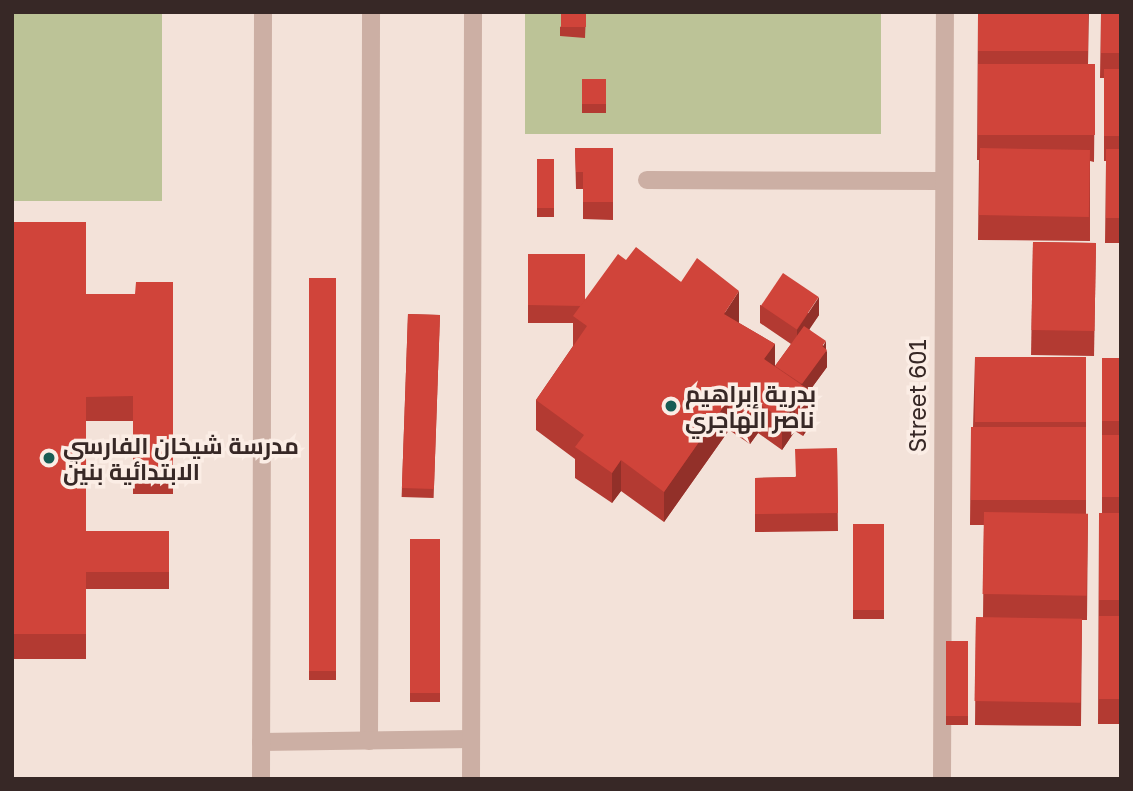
<!DOCTYPE html>
<html>
<head>
<meta charset="utf-8">
<style>
	body { margin:0 }
	#map { position:relative; width:1133px; height:791px; overflow:hidden; background:#f3e2d9; font-family:"Golos Text",Cairo,sans-serif }
	div>[style] { position:absolute }
	.green>* { inset:0; background:#bcc397; transform-origin:0 0 }
	.minor>* { height:18px; margin:-9px; padding:0 9px; transform-origin:9px; border-radius:9px; background:#ccafa4 }
	.wall>* { inset:0; background:#b33a32; transform-origin:0 0 }
	.shaded-wall>* { inset:0; background:#923029 }
	.building>* { inset:0; background:#d0443a; transform-origin:0 0 }
	.dots>* { width:19px; height:19px; translate:-50% -50%; box-sizing:border-box; border:4px solid #fbede5; border-radius:50% }
	span { translate:-50% -50%; white-space:nowrap; text-align:center; line-height:1.15; -webkit-text-stroke:7px #fbede5; paint-order:stroke }
	.poi-label { font-size:23px; color:#372826; font-weight:700 }
	.left { translate:0 -50%; text-align:left }
	.street-label { font-size:23px; color:#372826 }
	.frame { position:absolute; inset:0; border:14px solid #372826; pointer-events:none }
</style>
</head>
<body>
<div id="map">
	<div class="green">
		<div style="left:12px;top:12px;width:150px;height:189px"></div>
		<div style="left:525px;top:12px;width:356px;height:122px"></div>
	</div>
	<div class="minor">
		<div style="left:647px;top:180px;width:294px;rotate:0.2deg"></div>
		<div style="left:369px;top:741px;width:729px;rotate:-89.84deg"></div>
		<div style="left:261px;top:742px;width:210px;rotate:-0.8deg"></div>
		<div style="left:261px;top:779px;width:767px;rotate:-89.85deg"></div>
		<div style="left:471px;top:779px;width:767px;rotate:-89.85deg"></div>
		<div style="left:942px;top:779px;width:767px;rotate:-89.78deg"></div>
	</div>
	<div class="wall">
		<div style="clip-path:polygon(586px 12px,585px 38px,560px 36px,560px 27px)"></div>
		<div style="clip-path:polygon(978px 12px,1089px 12px,1088px 65px,1095px 65px,1094px 162px,1090px 161px,1090px 241px,978px 240px,979px 160px,977px 160px)"></div>
		<div style="clip-path:polygon(1101px 12px,1121px 12px,1121px 243px,1105px 243px,1106px 161px,1104px 161px,1104px 78px,1100px 78px)"></div>
		<div style="left:606px;top:79px;width:34px;height:24px;rotate:90deg"></div>
		<div style="clip-path:polygon(575px 148px,613px 148px,613px 220px,583px 219px,583px 189px,576px 189px)"></div>
		<div style="left:537px;top:159px;width:17px;height:58px"></div>
		<div style="clip-path:polygon(12px 222px,86px 294px,135px 294px,173px 282px,173px 494px,133px 494px,133px 421px,86px 421px,86px 659px,12px 659px)"></div>
		<div style="left:1033px;top:242px;width:63px;height:113px;rotate:1deg"></div>
		<div style="clip-path:polygon(528px 254px,585px 300px,626px 260px,681px 282px,739px 322px,739px 323px,775px 344px,775px 366px,791px 344px,760px 323px,760px 305px,819px 315px,809px 329px,826px 349px,827px 367px,810px 390px,812px 422px,803px 436px,795px 431px,782px 450px,758px 433px,750px 444px,729px 430px,664px 522px,621px 491px,612px 503px,575px 478px,575px 459px,536px 430px,536px 400px,573px 346px,573px 323px,528px 323px)"></div>
		<div style="left:309px;top:278px;width:27px;height:402px"></div>
		<div style="left:408px;top:314px;width:32px;height:183px;rotate:2deg"></div>
		<div style="clip-path:polygon(975px 357px,1086px 357px,1086px 514px,1088px 514px,1087px 620px,1082px 620px,1081px 726px,975px 725px,976px 617px,983px 618px,984px 525px,970px 525px,971px 427px,973px 427px)"></div>
		<div style="clip-path:polygon(1121px 358px,1121px 724px,1098px 724px,1099px 513px,1102px 513px,1102px 421px)"></div>
		<div style="clip-path:polygon(837px 448px,838px 531px,755px 532px,755px 478px,795px 477px)"></div>
		<div style="left:884px;top:524px;width:95px;height:31px;rotate:90deg"></div>
		<div style="left:169px;top:531px;width:58px;height:83px;rotate:90deg"></div>
		<div style="left:410px;top:539px;width:30px;height:163px"></div>
		<div style="left:946px;top:641px;width:22px;height:84px"></div>
	</div>
	<div class="shaded-wall">
		<div style="clip-path:polygon(739px 291px,739px 322px,724px 344px,724px 314px)"></div>
		<div style="clip-path:polygon(819px 297px,819px 315px,797px 348px,797px 330px)"></div>
		<div style="clip-path:polygon(826px 341px,826px 352px,827px 350px,827px 367px,800px 404px,798px 389px)"></div>
		<div style="clip-path:polygon(775px 344px,775px 371px,764px 359px)"></div>
		<div style="clip-path:polygon(812px 392px,812px 422px,803px 436px,803px 406px)"></div>
		<div style="clip-path:polygon(729px 399px,729px 430px,664px 522px,664px 492px)"></div>
		<div style="clip-path:polygon(795px 401px,795px 431px,782px 450px,782px 419px)"></div>
		<div style="clip-path:polygon(758px 403px,758px 433px,750px 444px,750px 414px)"></div>
		<div style="clip-path:polygon(621px 460px,621px 491px,612px 503px,612px 473px)"></div>
	</div>
	<div class="building">
		<div style="left:561px;top:12px;width:25px;height:15px"></div>
		<div style="left:978px;top:12px;width:110px;height:39px"></div>
		<div style="left:1101px;top:12px;width:20px;height:41px"></div>
		<div style="left:978px;top:64px;width:117px;height:71px"></div>
		<div style="left:1104px;top:69px;width:17px;height:67px"></div>
		<div style="left:606px;top:79px;width:25px;height:24px;rotate:90deg"></div>
		<div style="clip-path:polygon(575px 148px,613px 148px,613px 202px,583px 202px,583px 172px,576px 172px)"></div>
		<div style="left:980px;top:148px;width:110px;height:67px;rotate:1deg"></div>
		<div style="left:1106px;top:149px;width:15px;height:69px"></div>
		<div style="left:537px;top:159px;width:17px;height:49px"></div>
		<div style="clip-path:polygon(12px 222px,86px 222px,86px 294px,135px 294px,136px 282px,173px 282px,173px 469px,133px 469px,133px 396px,86px 397px,86px 634px,12px 634px)"></div>
		<div style="left:1033px;top:242px;width:63px;height:88px;rotate:1deg"></div>
		<div style="clip-path:polygon(636px 247px,681px 282px,697px 258px,739px 291px,724px 314px,775px 344px,764px 359px,812px 392px,803px 406px,795px 401px,782px 419px,758px 403px,750px 414px,729px 399px,664px 492px,621px 460px,612px 473px,575px 447px,584px 435px,536px 400px,587px 326px,573px 316px,618px 254px,626px 260px)"></div>
		<div style="clip-path:polygon(528px 254px,585px 254px,585px 300px,581px 306px,528px 305px)"></div>
		<div style="left:783px;top:273px;width:43px;height:39px;rotate:34deg"></div>
		<div style="left:309px;top:278px;width:27px;height:393px"></div>
		<div style="left:408px;top:314px;width:32px;height:174px;rotate:2deg"></div>
		<div style="clip-path:polygon(804px 326px,826px 341px,822px 346px,827px 350px,802px 384px,775px 366px)"></div>
		<div style="left:975px;top:357px;width:111px;height:65px"></div>
		<div style="left:1102px;top:358px;width:19px;height:63px"></div>
		<div style="left:971px;top:427px;width:115px;height:73px"></div>
		<div style="left:1102px;top:435px;width:19px;height:62px"></div>
		<div style="clip-path:polygon(837px 448px,838px 513px,755px 514px,755px 478px,796px 477px,795px 449px)"></div>
		<div style="left:984px;top:512px;width:104px;height:82px;rotate:1deg"></div>
		<div style="left:1099px;top:513px;width:22px;height:87px"></div>
		<div style="left:884px;top:524px;width:86px;height:31px;rotate:90deg"></div>
		<div style="left:169px;top:531px;width:41px;height:83px;rotate:90deg"></div>
		<div style="left:410px;top:539px;width:30px;height:154px"></div>
		<div style="left:1099px;top:616px;width:22px;height:83px"></div>
		<div style="left:976px;top:617px;width:106px;height:84px;rotate:1deg"></div>
		<div style="left:946px;top:641px;width:22px;height:75px"></div>
	</div>
	<div class="dots">
		<div style="left:671px;top:406px;background:#185c54"></div>
		<div style="left:49px;top:458px;background:#185c54"></div>
	</div>
	<div class="poi-label">
		<span class="left" style="left:685px;top:406px">بدرية إبراهيم<br>ناصر الهاجري</span>
		<span class="left" style="left:63px;top:458px">مدرسة شيخان الفارسي<br>الابتدائية بنين</span>
	</div>
	<div class="street-label">
		<span style="left:917px;top:396px;rotate:-90deg">Street 601</span>
	</div>
	<div class="frame"></div>
</div>
</body>
</html>
